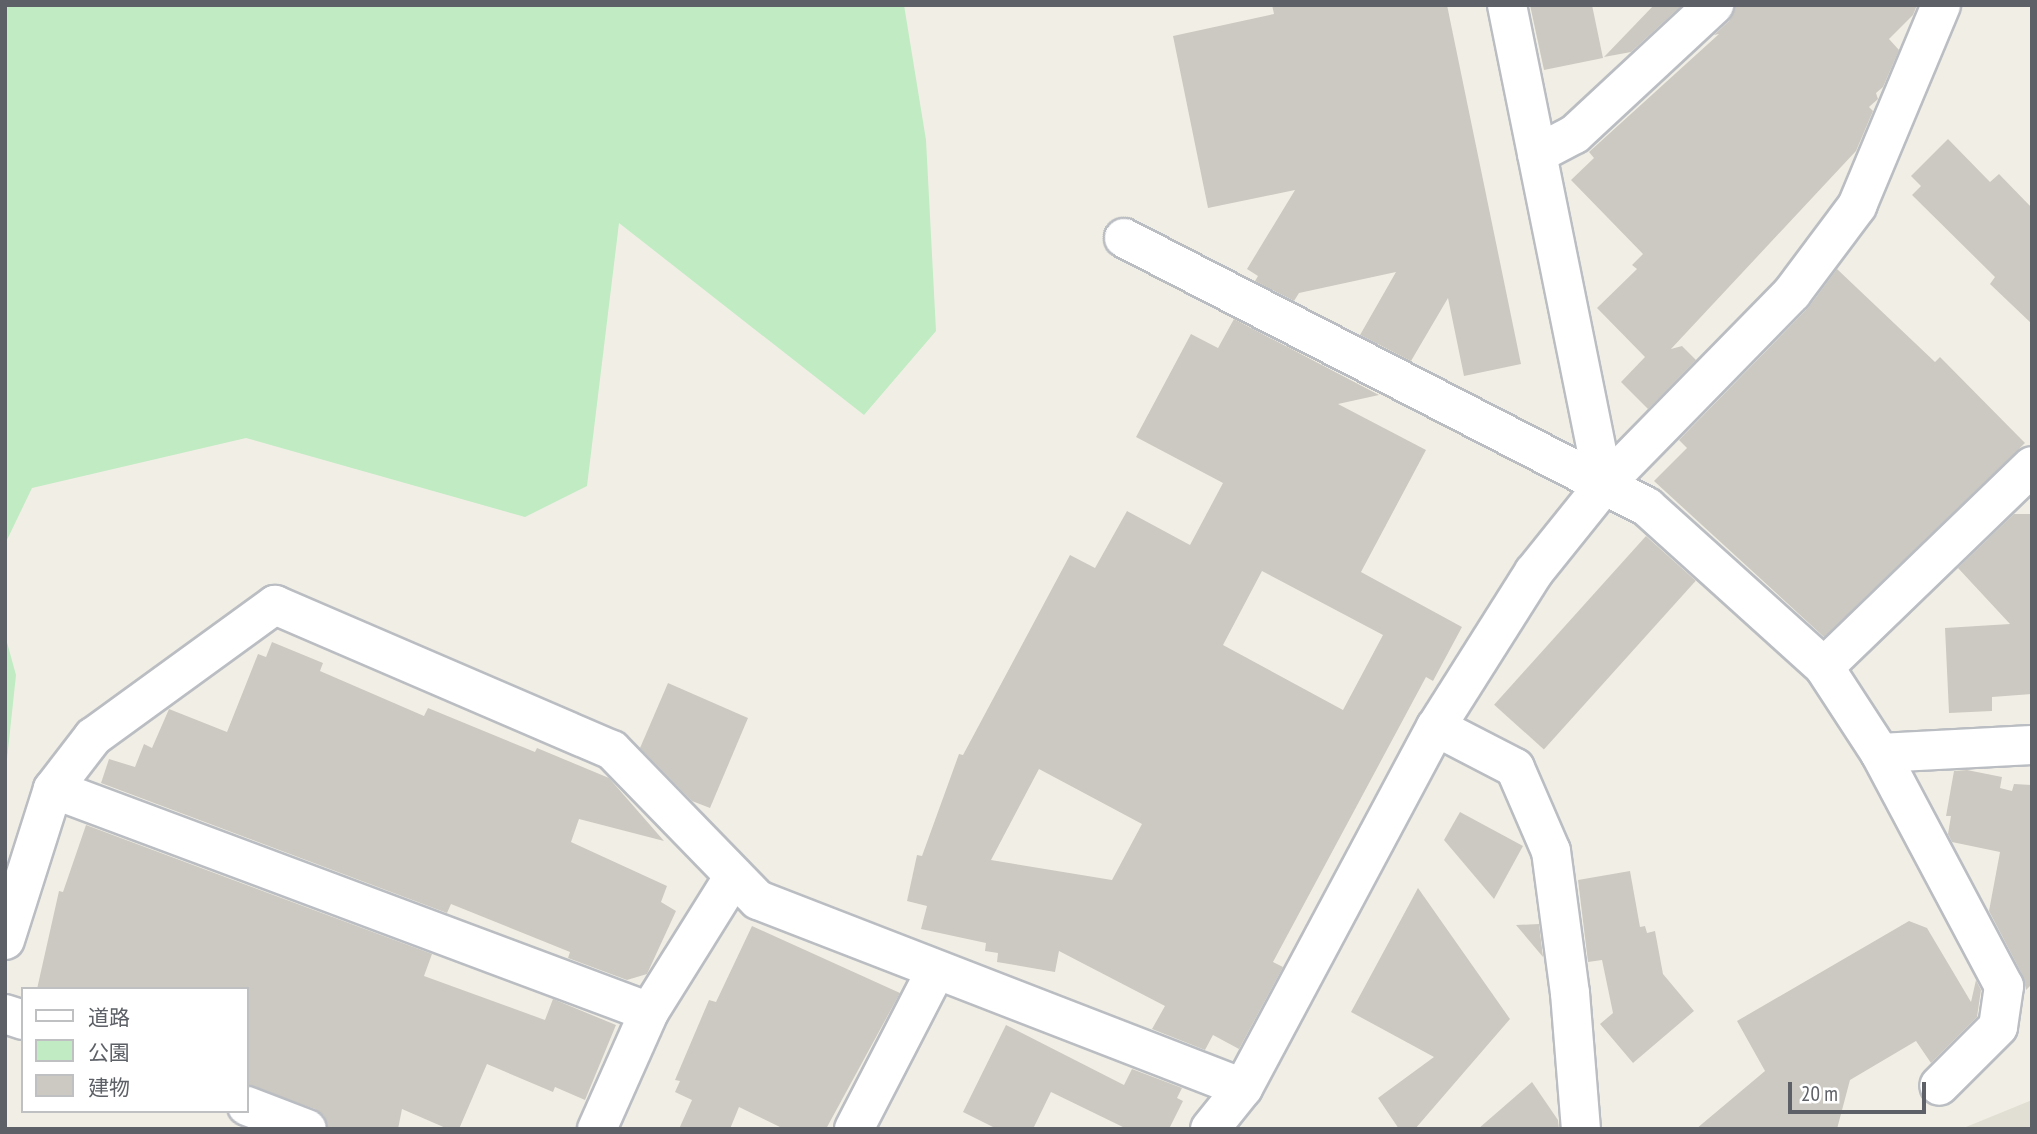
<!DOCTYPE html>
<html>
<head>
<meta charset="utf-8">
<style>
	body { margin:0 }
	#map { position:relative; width:2037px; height:1134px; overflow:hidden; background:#f1efe5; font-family:"PT Sans Narrow","Noto Sans JP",sans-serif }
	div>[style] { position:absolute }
	.education>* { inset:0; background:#e1dfd4 }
	.green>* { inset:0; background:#c0ebc3 }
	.building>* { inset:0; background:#ccc9c2; transform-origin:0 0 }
	.roads { filter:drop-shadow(2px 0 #babdc2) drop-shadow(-2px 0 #babdc2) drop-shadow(0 2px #babdc2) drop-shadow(0 -2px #babdc2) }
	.minor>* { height:38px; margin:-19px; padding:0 19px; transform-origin:19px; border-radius:19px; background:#fff }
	span { translate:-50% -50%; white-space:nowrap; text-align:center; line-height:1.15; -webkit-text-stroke:7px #fff; paint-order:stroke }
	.frame { position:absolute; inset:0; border:7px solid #5d6167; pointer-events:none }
	.legend { position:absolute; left:21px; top:987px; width:228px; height:126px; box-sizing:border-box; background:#fff; border:2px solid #bec0c2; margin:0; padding:9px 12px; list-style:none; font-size:21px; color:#5d6167 }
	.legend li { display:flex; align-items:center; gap:14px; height:35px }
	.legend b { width:35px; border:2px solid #bec0c2 }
	.scale { position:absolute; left:1788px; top:1082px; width:138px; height:32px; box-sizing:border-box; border:4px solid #5d6167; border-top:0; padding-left:9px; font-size:21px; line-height:24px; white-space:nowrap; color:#5d6167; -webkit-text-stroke:5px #fff; paint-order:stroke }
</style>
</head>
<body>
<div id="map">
	<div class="education">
		<div style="clip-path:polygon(2032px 1100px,2032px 1129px,1961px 1129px)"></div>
	</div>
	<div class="green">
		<div style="clip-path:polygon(5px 5px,904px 5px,926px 140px,936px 331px,864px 415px,619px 223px,587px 486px,525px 517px,246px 438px,32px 488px,5px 544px)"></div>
		<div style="clip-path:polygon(5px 635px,16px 675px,5px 778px)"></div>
	</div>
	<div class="building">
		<div style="clip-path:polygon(1272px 5px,1447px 5px,1521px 364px,1464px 376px,1448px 298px,1411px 361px,1360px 335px,1396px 272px,1299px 293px,1294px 301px,1255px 281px,1258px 276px,1247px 269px,1295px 190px,1208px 208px,1173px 36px,1274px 14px)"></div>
		<div style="clip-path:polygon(1530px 5px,1592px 5px,1603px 58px,1544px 70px)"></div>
		<div style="clip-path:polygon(1654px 5px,1682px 5px,1631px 52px,1604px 57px)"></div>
		<div style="clip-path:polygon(1735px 5px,1917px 5px,1913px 15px,1889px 39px,1899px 50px,1883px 87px,1876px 93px,1878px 99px,1869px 107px,1873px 111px,1856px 151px,1671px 349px,1682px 346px,1696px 360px,1648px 409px,1621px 382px,1645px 357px,1597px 308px,1637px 269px,1632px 265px,1643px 254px,1571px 180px,1594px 158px,1589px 152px,1719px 34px,1714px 35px,1729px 21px)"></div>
		<div style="clip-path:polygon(1948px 139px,1990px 182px,1999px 174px,2032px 208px,2032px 324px,1990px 284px,1995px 277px,1912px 195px,1921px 186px,1911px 176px)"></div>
		<div style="clip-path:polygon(1837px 269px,1935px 362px,1940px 357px,2025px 443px,1824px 637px,1654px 481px,1687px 448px,1679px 440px,1808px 308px)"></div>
		<div style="clip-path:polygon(evenodd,1234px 319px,1379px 395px,1338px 404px,1426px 450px,1361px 572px,1462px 627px,1433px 681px,1426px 677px,1273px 962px,1283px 967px,1239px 1049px,1213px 1035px,1205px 1050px,1152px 1029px,1165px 1006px,1059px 951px,1055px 972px,997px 962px,998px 953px,985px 951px,986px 943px,921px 929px,927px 906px,907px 901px,917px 855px,922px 856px,959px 754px,963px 755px,1070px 555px,1095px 568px,1127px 511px,1190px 545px,1223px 483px,1136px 437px,1191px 334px,1218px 348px,1234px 319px,1262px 571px,1383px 635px,1343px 710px,1223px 645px,1262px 571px,1234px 319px,1039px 769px,1142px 824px,1112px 880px,991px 860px,1039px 769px)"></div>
		<div style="clip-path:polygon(2014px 514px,2032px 514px,2032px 694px,1992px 697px,1992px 711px,1949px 713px,1945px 628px,2010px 624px,1958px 568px)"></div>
		<div style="left:1646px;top:536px;width:67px;height:227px;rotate:42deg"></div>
		<div style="clip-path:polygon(272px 642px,323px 663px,320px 671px,424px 716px,428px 708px,535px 752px,537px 748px,609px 778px,664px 841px,579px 819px,571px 842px,667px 886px,661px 902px,676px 911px,647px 974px,627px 980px,568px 958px,570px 952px,451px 904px,447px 913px,101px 783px,109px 759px,135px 767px,144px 744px,152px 748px,169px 709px,227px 732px,258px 654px,266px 657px)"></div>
		<div style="clip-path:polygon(668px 683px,748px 718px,710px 808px,692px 801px,640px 748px)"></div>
		<div style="clip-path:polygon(1967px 770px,2002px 777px,2000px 788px,2012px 791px,2014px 784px,2032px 785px,2032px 984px,2026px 990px,2023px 976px,1989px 911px,2000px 852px,1952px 842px,1948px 834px,1951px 816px,1946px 816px,1954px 771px)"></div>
		<div style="clip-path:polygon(1460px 812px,1523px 846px,1494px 899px,1444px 840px)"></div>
		<div style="clip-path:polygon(86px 825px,432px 954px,424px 976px,545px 1020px,553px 999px,616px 1025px,585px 1100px,555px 1087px,553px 1092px,487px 1064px,459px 1129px,448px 1129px,402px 1109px,398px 1129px,328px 1129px,324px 1116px,315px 1109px,247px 1085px,247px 989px,37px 989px,59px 891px,63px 892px)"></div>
		<div style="clip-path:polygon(1630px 871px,1640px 927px,1645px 926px,1647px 933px,1655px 931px,1663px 974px,1694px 1011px,1633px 1063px,1600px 1024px,1613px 1013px,1602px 960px,1588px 962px,1578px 880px)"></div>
		<div style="clip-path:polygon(1418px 888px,1510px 1019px,1415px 1129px,1399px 1129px,1378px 1098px,1434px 1057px,1351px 1012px)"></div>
		<div style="clip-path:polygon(1909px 921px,1927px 928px,1971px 1002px,1976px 980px,1981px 990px,1977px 1017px,1931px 1063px,1916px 1041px,1850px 1080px,1837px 1129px,1696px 1129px,1765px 1071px,1737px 1021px)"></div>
		<div style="clip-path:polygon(1539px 924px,1543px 957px,1516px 925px)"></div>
		<div style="clip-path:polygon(752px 926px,900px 993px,826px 1129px,784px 1129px,739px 1107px,730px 1129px,679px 1129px,692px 1100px,675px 1092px,680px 1081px,675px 1080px,709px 1000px,716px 1002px)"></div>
		<div style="clip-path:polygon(1006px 1025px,1124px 1085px,1132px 1069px,1182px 1088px,1177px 1098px,1183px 1101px,1169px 1129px,1127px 1129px,1051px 1092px,1033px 1129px,997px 1129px,963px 1112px)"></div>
		<div style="clip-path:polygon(1532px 1082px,1558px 1120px,1559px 1129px,1478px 1129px)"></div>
	</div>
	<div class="roads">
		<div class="minor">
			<div style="left:1507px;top:5px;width:490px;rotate:78.6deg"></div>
			<div style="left:1537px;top:154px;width:43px;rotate:-27.8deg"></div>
			<div style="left:1575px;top:134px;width:190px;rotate:-42.9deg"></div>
			<div style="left:1124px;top:238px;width:588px;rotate:27.22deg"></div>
			<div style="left:1647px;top:507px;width:239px;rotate:42.1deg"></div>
			<div style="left:1824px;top:667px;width:103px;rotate:56.9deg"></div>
			<div style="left:1880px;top:753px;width:264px;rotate:62deg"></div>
			<div style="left:2004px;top:986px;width:41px;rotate:98.3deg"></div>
			<div style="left:1998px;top:1027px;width:83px;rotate:135deg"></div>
			<div style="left:1824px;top:667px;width:289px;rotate:-44deg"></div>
			<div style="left:1436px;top:727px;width:89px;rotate:27.4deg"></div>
			<div style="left:1515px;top:768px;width:90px;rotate:66.6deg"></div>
			<div style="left:1551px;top:851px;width:143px;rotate:82.4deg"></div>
			<div style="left:1570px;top:993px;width:136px;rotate:85.4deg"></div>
			<div style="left:1880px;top:753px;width:152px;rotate:-3deg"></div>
			<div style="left:53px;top:789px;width:636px;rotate:20.51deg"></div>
			<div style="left:5px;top:940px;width:158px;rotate:-72.4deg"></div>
			<div style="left:53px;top:789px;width:66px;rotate:-52.4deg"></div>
			<div style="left:93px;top:737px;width:225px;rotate:-36deg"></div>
			<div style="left:275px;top:605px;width:367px;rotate:23.3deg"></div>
			<div style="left:612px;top:750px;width:209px;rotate:45.8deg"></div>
			<div style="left:758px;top:900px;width:520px;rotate:21.19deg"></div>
			<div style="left:5px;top:1014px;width:19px;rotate:18deg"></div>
			<div style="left:247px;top:1106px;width:64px;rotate:21deg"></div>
			<div style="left:597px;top:1129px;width:128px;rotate:-66deg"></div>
			<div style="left:649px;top:1012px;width:160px;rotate:-58deg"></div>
			<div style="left:854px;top:1129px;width:179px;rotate:-62.7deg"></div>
			<div style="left:1210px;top:1129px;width:53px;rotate:-51.2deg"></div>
			<div style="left:1243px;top:1088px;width:409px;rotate:-61.9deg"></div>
			<div style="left:1436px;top:727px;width:183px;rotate:-57.7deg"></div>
			<div style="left:1534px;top:572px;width:112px;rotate:-51.2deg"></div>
			<div style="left:1604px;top:485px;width:269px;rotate:-45.6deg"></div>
			<div style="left:1792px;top:293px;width:109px;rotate:-53.2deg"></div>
			<div style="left:1857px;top:206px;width:218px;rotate:-67.3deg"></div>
		</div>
	</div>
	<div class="frame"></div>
	<ul class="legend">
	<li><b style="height:9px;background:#fff"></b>道路</li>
	<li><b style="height:19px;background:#c0ebc3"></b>公園</li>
	<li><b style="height:19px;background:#ccc9c2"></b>建物</li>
	</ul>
	<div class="scale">20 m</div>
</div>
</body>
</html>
